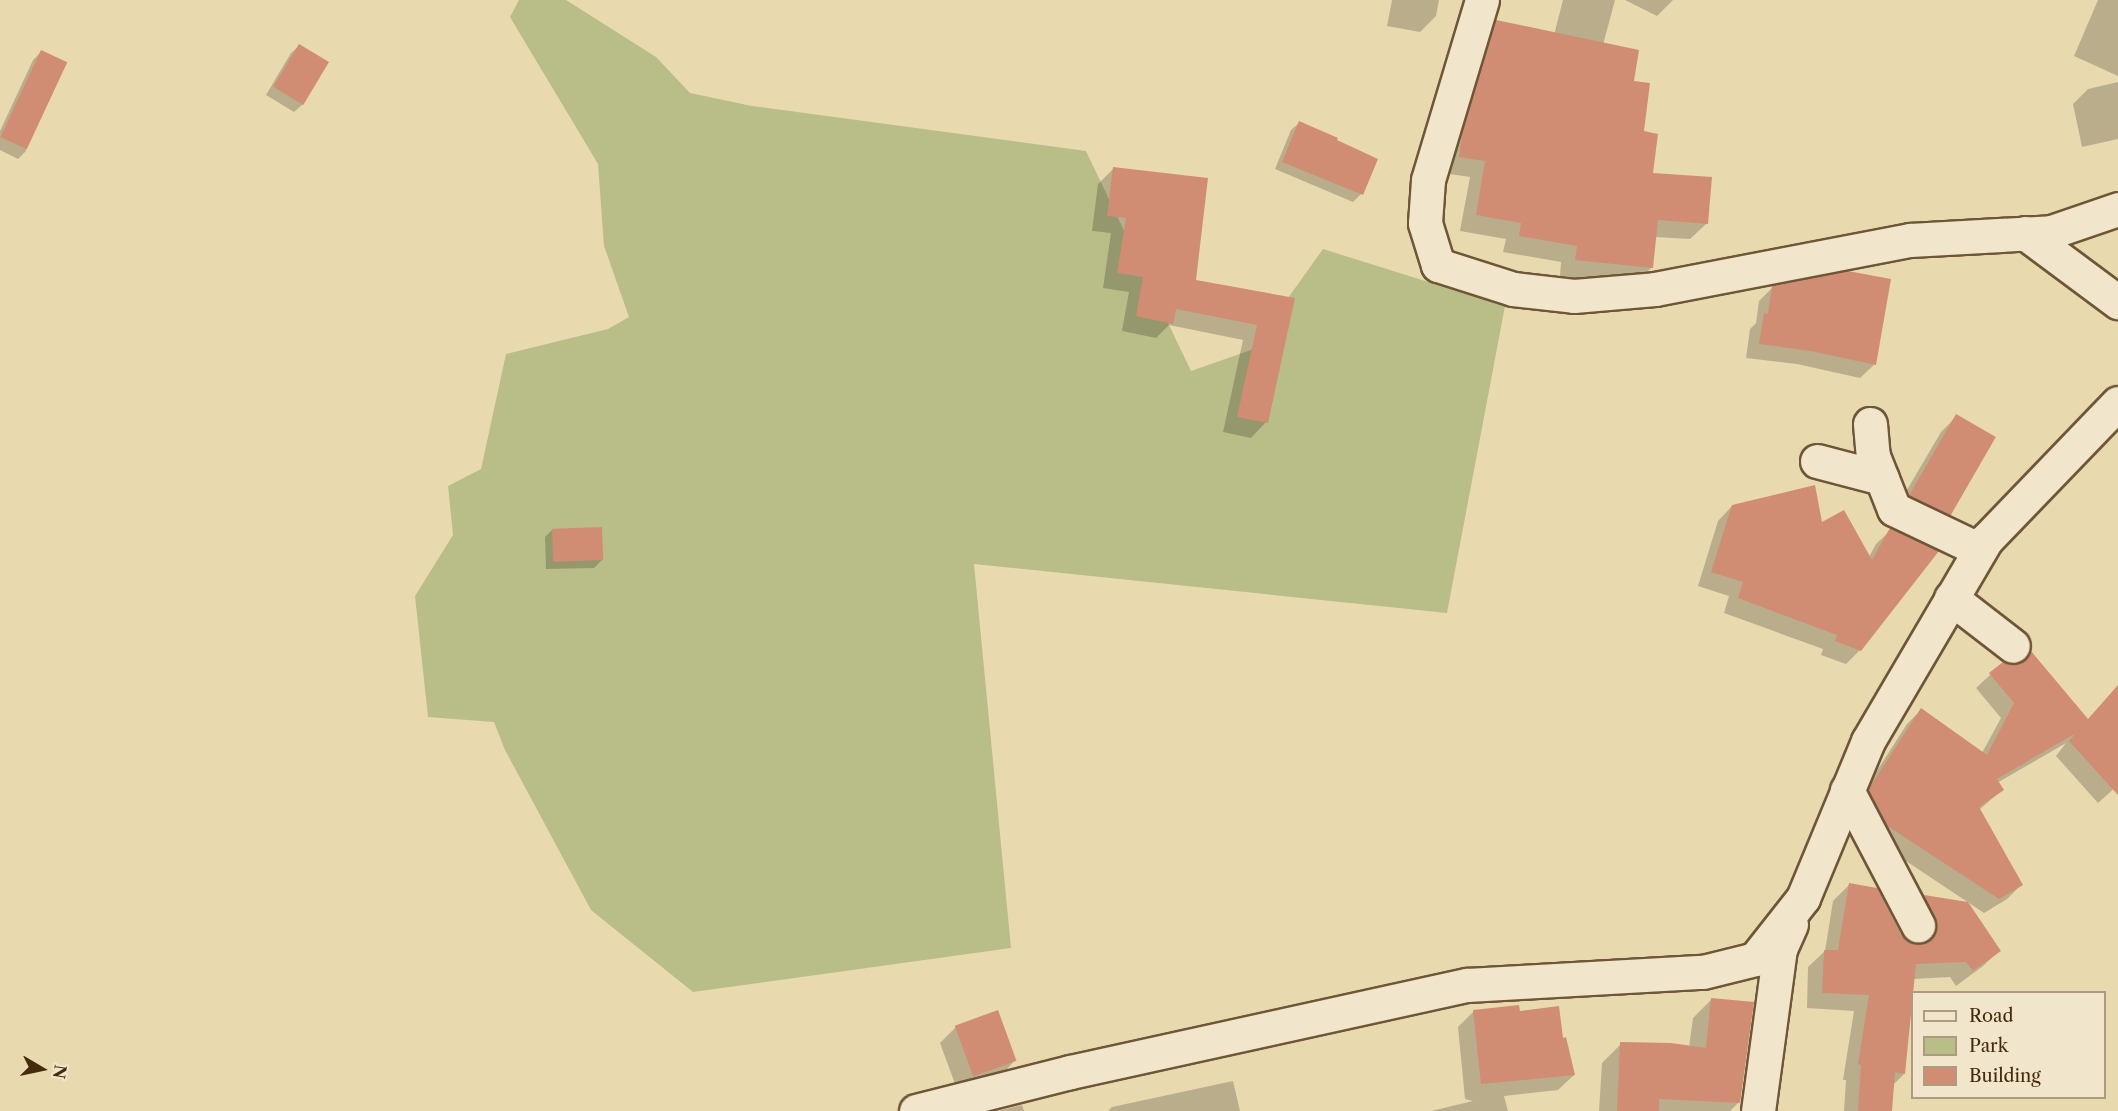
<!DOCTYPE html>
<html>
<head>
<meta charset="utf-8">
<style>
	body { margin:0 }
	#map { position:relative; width:2118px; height:1111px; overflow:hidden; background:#e9d9af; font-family:"Libre Caslon Text",serif }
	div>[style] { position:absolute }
	.green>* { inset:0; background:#b9be88 }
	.shadow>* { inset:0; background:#0003 }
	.building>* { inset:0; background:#d18c74; transform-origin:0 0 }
	.roads { filter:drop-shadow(2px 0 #6f5636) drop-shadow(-2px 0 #6f5636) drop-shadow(0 2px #6f5636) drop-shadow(0 -2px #6f5636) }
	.street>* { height:33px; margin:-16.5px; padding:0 16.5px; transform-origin:16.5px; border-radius:16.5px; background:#f1e6cb }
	span { translate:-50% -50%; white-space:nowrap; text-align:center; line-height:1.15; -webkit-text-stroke:4.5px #f1e6cb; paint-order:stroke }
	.legend { position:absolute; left:1911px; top:991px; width:195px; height:108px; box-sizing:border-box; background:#f1e6cb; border:2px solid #ad9b7f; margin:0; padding:8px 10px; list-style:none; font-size:18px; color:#462a0e }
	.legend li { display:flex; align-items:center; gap:12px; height:30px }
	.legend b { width:30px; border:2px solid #ad9b7f }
	.north { position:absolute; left:12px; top:1039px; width:60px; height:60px; -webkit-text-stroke:4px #f1e6cb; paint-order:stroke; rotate:99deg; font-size:16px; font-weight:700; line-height:24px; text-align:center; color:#462a0e }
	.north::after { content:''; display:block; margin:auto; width:21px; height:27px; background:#462a0e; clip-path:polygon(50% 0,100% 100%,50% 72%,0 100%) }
</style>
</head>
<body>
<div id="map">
	<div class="green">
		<div style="clip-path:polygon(519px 0,566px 0,656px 57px,690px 93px,752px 106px,1086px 151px,1191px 371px,1251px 350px,1323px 249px,1505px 306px,1447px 613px,974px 564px,1011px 948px,693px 992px,591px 910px,505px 750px,494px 722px,428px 717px,415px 596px,453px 535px,448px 486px,481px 469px,506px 354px,608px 329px,629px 317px,604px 246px,598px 164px,510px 17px)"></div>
	</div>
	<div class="shadow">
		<div style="clip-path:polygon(1392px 0,1439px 0,1436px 16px,1420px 32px,1387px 26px)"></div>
		<div style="clip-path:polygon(1563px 0,1615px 0,1603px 45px,1632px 82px,1652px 174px,1707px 223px,1690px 239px,1655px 237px,1652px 267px,1635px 284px,1560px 276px,1561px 262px,1503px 252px,1506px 239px,1460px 231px,1470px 177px,1443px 173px,1479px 38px,1496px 21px,1554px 35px)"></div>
		<div style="clip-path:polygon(1625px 0,1673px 0,1657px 16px)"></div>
		<div style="clip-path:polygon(2098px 0,2118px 0,2118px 76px,2074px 56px)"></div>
		<div style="clip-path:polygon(299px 46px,327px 63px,302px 105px,294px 112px,266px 95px,291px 53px)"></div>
		<div style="clip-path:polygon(41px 52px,26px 151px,18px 159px,0 150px,0 131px,33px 60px)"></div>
		<div style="clip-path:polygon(2118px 82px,2118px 139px,2082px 147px,2073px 104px,2088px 89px)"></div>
		<div style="clip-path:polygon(1299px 123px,1335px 141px,1361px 194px,1353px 202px,1275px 169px,1291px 130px)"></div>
		<div style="clip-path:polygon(1113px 169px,1194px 281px,1293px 299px,1266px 422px,1251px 438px,1223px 432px,1243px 340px,1169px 325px,1156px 338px,1122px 331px,1129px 292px,1103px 288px,1111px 233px,1092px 231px,1098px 184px)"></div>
		<div style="clip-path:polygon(1773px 287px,1874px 365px,1860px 378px,1797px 364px,1746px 358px,1750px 329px,1756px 323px,1759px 301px)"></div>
		<div style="clip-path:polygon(1957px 416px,1949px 514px,1933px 530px,1894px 512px,1941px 432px)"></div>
		<div style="clip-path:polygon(1732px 506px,1821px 524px,1869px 557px,1876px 544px,1891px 530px,1860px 650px,1846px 664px,1821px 655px,1823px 649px,1724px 613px,1729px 596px,1698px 586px,1718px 521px)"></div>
		<div style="clip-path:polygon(553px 529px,602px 560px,594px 568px,546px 569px,545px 537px)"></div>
		<div style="clip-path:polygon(2031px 653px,2087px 721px,2118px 687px,2118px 785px,2098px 803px,2056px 756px,2066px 743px,1997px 783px,2002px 790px,1979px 810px,2021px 885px,2007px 899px,1984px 913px,1873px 839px,1855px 805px,1907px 724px,1921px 710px,1982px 753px,2001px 718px,1976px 688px,2003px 663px,2019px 665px)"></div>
		<div style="clip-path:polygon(1849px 885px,1907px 942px,1917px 945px,1922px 944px,1908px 912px,1924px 897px,1967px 904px,1999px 951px,1983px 966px,1956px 986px,1950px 977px,1913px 979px,1904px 1074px,1893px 1085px,1891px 1111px,1844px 1111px,1846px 1080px,1843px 1080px,1854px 1011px,1807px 1008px,1808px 967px,1825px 951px,1833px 901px)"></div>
		<div style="clip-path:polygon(1712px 999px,1739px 1102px,1730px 1111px,1599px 1111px,1602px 1063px,1621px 1044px,1689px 1047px,1693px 1018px)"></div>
		<div style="clip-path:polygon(1474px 1011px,1518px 1013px,1574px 1075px,1558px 1090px,1504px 1096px,1508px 1111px,1431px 1111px,1473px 1101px,1465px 1099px,1458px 1027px)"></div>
		<div style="clip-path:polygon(956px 1027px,1015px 1060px,995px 1083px,958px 1092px,940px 1043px)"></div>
		<div style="clip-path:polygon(1233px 1081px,1240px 1111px,1108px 1111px,1112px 1107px)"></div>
		<div style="clip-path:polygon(1022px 1105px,1024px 1111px,998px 1111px)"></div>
	</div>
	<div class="building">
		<div style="clip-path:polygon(1496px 20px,1639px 50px,1634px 81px,1650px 83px,1644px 131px,1658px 134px,1653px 173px,1712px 177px,1708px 224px,1658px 220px,1653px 268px,1575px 260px,1577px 246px,1519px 236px,1521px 223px,1476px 215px,1485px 161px,1459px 157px,1463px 127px)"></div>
		<div style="left:299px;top:44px;width:35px;height:50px;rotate:31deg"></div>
		<div style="left:41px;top:50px;width:29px;height:96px;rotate:25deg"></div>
		<div style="clip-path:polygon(1299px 121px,1338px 138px,1337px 140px,1378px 159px,1363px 195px,1282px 162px)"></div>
		<div style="clip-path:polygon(1113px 167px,1208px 178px,1196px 280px,1295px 298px,1268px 423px,1237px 417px,1257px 325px,1176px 309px,1173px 324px,1136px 316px,1143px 277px,1117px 273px,1126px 218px,1107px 216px)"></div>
		<div style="clip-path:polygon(1848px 271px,1891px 279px,1876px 365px,1811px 351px,1759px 344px,1764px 313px,1768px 314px,1772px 286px)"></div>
		<div style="left:1956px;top:414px;width:46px;height:94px;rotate:30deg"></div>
		<div style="clip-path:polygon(1815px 485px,1822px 522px,1844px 510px,1872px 560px,1890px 528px,1939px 551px,1861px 651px,1835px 641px,1837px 635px,1738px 598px,1743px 582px,1711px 572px,1732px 505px)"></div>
		<div style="left:602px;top:527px;width:33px;height:50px;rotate:88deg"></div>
		<div style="clip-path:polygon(2031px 651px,2088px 719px,2118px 685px,2118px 795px,2069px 741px,2076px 733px,1997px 779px,2004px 790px,1979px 807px,2023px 885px,1999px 899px,1886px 825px,1868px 790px,1921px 708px,1987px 755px,2014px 703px,1989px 673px,2003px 662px,2011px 665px,2021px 663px)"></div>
		<div style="clip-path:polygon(1849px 883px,1877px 888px,1901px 934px,1908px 940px,1917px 944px,1927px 941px,1933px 935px,1937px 926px,1924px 895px,1968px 902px,2001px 951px,1973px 971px,1966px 962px,1916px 964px,1905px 1074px,1895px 1072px,1892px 1111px,1858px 1111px,1861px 1065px,1858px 1064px,1869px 995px,1822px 993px,1824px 950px,1838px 950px)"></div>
		<div style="clip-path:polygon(1711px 998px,1754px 1002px,1740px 1103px,1659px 1099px,1659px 1111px,1617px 1111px,1620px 1042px,1671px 1043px,1706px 1048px)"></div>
		<div style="clip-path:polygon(1519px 1005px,1520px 1011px,1559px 1006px,1563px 1038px,1566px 1037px,1575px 1075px,1481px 1084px,1473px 1010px)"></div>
		<div style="left:998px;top:1010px;width:54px;height:46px;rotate:70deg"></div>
	</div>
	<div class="roads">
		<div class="street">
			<div style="left:1482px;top:0;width:188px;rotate:106.7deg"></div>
			<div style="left:1428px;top:180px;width:43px;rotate:94deg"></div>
			<div style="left:1425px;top:223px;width:44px;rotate:72.8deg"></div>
			<div style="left:1438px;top:265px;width:79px;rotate:17.7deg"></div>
			<div style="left:1513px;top:289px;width:61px;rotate:6.5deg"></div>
			<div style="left:1574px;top:296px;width:81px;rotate:-4.9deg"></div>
			<div style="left:1655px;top:289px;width:260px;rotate:-10.9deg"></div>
			<div style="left:1910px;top:240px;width:141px;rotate:-3.2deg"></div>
			<div style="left:2051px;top:232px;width:71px;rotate:-18.9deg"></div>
			<div style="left:2025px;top:233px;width:116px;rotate:36.6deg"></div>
			<div style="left:1870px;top:424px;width:32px;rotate:85deg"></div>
			<div style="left:1873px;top:456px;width:57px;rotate:68.4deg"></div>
			<div style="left:1894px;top:509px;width:95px;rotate:25.5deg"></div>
			<div style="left:1817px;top:461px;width:67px;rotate:14.7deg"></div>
			<div style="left:1951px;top:598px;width:78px;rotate:37.7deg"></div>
			<div style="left:1847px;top:790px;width:153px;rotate:62.3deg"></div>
			<div style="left:916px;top:1111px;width:159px;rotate:-14.2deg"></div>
			<div style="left:1070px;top:1072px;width:406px;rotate:-12.4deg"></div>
			<div style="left:1467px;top:985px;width:236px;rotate:-3.2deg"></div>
			<div style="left:1703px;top:972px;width:54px;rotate:-14deg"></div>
			<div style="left:1755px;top:959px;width:78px;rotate:-51.8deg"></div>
			<div style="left:1803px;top:898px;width:170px;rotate:-67.5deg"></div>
			<div style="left:1868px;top:741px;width:233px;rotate:-59.6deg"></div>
			<div style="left:1986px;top:540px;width:190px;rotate:-46.1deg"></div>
			<div style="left:1758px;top:1111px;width:163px;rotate:-82.3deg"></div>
			<div style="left:1780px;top:949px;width:27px;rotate:-66deg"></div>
		</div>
	</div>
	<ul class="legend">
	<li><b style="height:8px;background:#f1e6cb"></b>Road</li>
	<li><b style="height:16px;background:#b9be88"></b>Park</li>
	<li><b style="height:16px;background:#d18c74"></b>Building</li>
	</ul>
	<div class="north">N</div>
</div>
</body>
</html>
